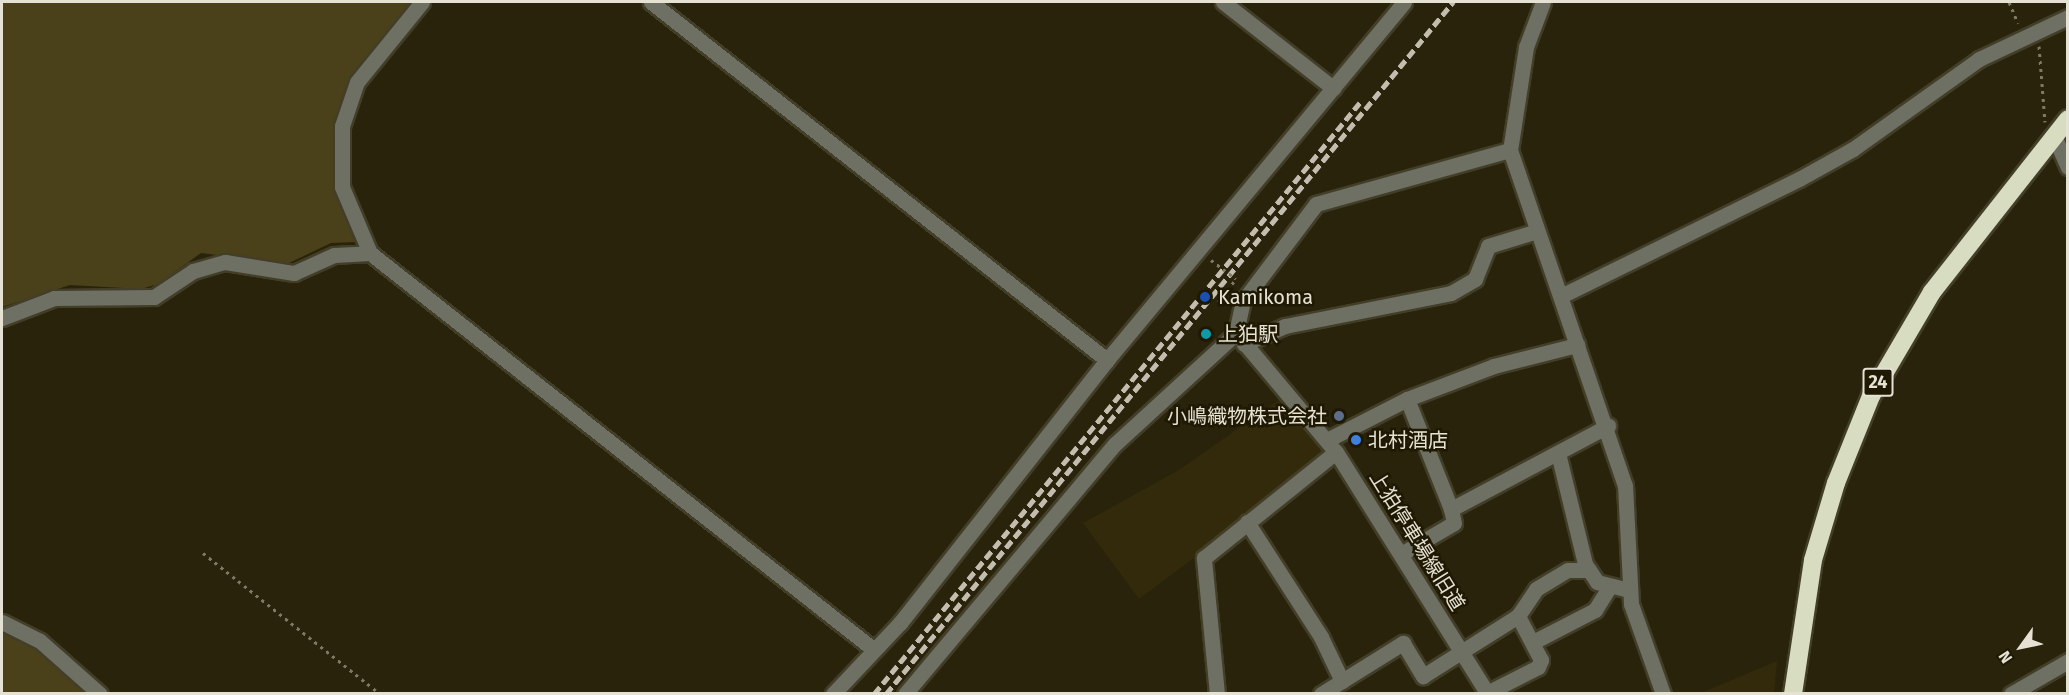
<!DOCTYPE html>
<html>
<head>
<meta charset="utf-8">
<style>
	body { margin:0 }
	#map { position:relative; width:2069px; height:695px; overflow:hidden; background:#29230c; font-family:"Fira Sans","Noto Sans JP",sans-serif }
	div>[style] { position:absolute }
	.built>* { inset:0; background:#322a0a }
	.green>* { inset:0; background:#4a401a }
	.path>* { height:3px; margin-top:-1.5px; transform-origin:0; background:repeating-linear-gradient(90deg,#7f7a67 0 3px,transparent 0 7.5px) }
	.roads { filter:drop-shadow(2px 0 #433e28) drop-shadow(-2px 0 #433e28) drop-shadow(0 2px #433e28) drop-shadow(0 -2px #433e28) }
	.minor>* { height:15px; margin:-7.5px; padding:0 7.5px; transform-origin:7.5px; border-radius:7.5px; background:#6e7064 }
	.highway>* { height:18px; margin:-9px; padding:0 9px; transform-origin:9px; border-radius:9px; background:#d8dcc0 }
	.rail>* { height:4.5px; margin-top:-2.25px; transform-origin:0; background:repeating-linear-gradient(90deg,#c2bdae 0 9px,transparent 0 13.5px) }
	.path-bridge>* { height:3px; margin-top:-1.5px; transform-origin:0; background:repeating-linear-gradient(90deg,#7f7a67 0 3px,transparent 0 7.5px) }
	.dots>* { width:16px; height:16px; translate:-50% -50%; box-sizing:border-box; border:3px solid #1f1904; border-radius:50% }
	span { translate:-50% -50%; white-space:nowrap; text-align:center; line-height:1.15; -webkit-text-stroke:5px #1f1904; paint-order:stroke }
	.shield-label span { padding:2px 4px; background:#1f1904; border:2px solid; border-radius:4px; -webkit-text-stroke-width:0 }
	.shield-label { font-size:18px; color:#e5e1d3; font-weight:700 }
	.poi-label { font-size:20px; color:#e5e1d3 }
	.left { translate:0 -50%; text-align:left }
	.right { translate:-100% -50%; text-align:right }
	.street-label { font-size:20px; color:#e5e1d3 }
	.frame { position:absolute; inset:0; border:3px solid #e5e1d3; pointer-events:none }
	.north { position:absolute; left:1991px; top:617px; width:60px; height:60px; -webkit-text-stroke:4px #1f1904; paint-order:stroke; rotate:237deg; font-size:16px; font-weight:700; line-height:24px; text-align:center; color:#e5e1d3 }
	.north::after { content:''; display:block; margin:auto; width:21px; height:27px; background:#e5e1d3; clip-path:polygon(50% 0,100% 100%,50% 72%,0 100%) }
</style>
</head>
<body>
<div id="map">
	<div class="built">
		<div style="clip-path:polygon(1283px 397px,1330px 456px,1139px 599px,1083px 523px,1179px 470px)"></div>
		<div style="clip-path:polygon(1777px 661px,1774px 693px,1701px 693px)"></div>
	</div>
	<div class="green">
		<div style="clip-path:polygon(2px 2px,414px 2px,351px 80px,338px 112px,334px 174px,358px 231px,356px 242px,331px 243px,287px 264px,201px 253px,158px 284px,141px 289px,70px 285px,2px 307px)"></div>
		<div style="clip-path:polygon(2px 629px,30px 643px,91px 693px,2px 693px)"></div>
	</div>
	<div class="path">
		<div style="left:2009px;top:2px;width:23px;rotate:67deg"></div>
		<div style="left:2039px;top:46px;width:76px;rotate:85.5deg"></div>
		<div style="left:1218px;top:302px;width:29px;rotate:-52deg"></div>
		<div style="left:203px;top:553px;width:226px;rotate:38.5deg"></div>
	</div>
	<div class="roads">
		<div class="minor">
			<div style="left:651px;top:2px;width:580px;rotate:38.14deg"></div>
			<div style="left:1223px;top:2px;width:140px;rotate:38deg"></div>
			<div style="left:1543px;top:2px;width:48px;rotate:110.7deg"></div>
			<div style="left:1526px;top:47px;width:104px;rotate:98.8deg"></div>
			<div style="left:1510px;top:150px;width:354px;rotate:71.1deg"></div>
			<div style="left:1625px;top:485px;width:119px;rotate:87.1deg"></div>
			<div style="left:1631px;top:604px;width:96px;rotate:70.4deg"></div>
			<div style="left:2054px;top:136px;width:34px;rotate:66deg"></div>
			<div style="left:370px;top:253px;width:72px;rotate:-113deg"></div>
			<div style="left:342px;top:187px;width:61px;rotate:-90deg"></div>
			<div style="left:342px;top:126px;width:46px;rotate:-71.2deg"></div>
			<div style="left:357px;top:82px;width:103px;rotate:-50.9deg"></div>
			<div style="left:1561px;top:296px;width:265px;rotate:-26.2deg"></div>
			<div style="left:1799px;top:179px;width:62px;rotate:-29.1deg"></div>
			<div style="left:1853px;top:149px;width:155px;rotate:-35.5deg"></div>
			<div style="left:1979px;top:59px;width:98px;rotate:-25.3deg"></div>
			<div style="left:2px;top:318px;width:56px;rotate:-21deg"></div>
			<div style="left:54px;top:298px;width:100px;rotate:-0.6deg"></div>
			<div style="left:154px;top:297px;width:47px;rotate:-33.7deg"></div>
			<div style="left:193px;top:271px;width:33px;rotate:-16deg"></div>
			<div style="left:225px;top:262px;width:70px;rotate:9.1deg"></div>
			<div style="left:294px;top:273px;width:44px;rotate:-24.2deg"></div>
			<div style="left:334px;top:255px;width:36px;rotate:-3deg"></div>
			<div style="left:370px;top:253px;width:640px;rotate:38.21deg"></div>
			<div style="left:1236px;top:333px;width:155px;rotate:50deg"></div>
			<div style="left:1336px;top:452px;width:286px;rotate:57.9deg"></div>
			<div style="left:1244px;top:344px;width:45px;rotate:-23.7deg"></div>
			<div style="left:1285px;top:326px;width:169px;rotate:-11.2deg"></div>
			<div style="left:1451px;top:293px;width:28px;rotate:-30deg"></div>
			<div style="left:1475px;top:279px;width:35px;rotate:-68deg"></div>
			<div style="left:1488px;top:246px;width:51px;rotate:-17deg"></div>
			<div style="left:1407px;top:399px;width:118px;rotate:68.2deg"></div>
			<div style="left:1327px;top:440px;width:90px;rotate:-27.1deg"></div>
			<div style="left:1407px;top:399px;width:93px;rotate:-20.8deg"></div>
			<div style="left:1494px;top:366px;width:86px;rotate:-14.2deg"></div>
			<div style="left:1558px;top:453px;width:114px;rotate:76.3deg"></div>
			<div style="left:1585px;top:564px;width:22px;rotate:56deg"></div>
			<div style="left:1597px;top:582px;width:33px;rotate:14deg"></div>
			<div style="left:1247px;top:522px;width:137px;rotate:57.2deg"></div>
			<div style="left:1321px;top:637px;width:49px;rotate:64.5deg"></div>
			<div style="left:1401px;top:554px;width:61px;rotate:-30.3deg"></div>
			<div style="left:1454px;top:523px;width:14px;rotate:-102deg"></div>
			<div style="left:1451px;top:509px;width:178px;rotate:-27.9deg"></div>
			<div style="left:2px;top:622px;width:42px;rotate:26.6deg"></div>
			<div style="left:40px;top:641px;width:80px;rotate:41.5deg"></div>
			<div style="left:1533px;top:642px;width:70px;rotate:-27.3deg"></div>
			<div style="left:1595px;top:610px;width:25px;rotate:-58deg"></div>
			<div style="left:1487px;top:693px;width:57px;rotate:-27deg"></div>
			<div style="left:1538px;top:667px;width:8px;rotate:-67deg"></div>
			<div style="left:1541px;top:660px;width:50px;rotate:-117.6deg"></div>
			<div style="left:1518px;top:616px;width:32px;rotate:-56deg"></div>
			<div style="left:1536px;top:589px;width:37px;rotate:-31deg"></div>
			<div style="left:1568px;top:570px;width:21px"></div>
			<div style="left:833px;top:694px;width:98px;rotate:-46.7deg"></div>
			<div style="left:900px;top:623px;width:335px;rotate:-51.8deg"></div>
			<div style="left:1107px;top:360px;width:465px;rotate:-50.3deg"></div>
			<div style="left:905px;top:694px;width:326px;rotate:-50deg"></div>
			<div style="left:1115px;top:444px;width:164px;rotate:-42.5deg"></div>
			<div style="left:1236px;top:333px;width:33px;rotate:-78deg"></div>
			<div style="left:1243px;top:301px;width:121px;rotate:-53deg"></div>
			<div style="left:1316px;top:204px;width:201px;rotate:-15.6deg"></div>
			<div style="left:1217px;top:694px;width:137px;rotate:-95.5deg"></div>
			<div style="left:1204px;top:558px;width:169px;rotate:-38.8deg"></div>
			<div style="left:1321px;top:694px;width:97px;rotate:-31.9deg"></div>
			<div style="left:1403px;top:643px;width:39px;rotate:59deg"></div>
			<div style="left:1423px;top:676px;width:112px;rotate:-32.3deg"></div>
			<div style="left:2011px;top:694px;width:66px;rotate:-30.1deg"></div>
		</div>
		<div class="highway">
			<div style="left:1793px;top:694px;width:135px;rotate:-81.5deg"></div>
			<div style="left:1813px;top:560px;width:80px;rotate:-73.4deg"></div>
			<div style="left:1836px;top:483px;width:94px;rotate:-68.1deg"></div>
			<div style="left:1871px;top:396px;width:121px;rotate:-59.6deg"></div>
			<div style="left:1932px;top:292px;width:220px;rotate:-51.8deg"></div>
		</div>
	</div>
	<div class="rail">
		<div style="left:874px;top:694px;width:769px;rotate:-50.6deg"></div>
		<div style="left:886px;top:694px;width:895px;rotate:-50.67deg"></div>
	</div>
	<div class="path-bridge">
		<div style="left:1211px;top:260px;width:31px;rotate:37deg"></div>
	</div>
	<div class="dots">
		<div style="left:1205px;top:297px;background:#1a4fb4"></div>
		<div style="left:1206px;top:334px;background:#0f9aa8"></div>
		<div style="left:1339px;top:416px;background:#5c6f8a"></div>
		<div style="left:1356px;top:440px;background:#3f7fe0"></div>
	</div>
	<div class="shield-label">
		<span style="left:1878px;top:382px">24</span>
	</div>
	<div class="poi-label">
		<span class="left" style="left:1218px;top:297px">Kamikoma</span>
		<span class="left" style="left:1218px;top:334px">上狛駅</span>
		<span class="right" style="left:1327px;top:416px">小嶋織物株式会社</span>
		<span class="left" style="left:1368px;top:440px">北村酒店</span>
	</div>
	<div class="street-label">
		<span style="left:1417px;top:541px;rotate:58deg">上狛停車場線旧道</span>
	</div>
	<div class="frame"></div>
	<div class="north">N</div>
</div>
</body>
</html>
